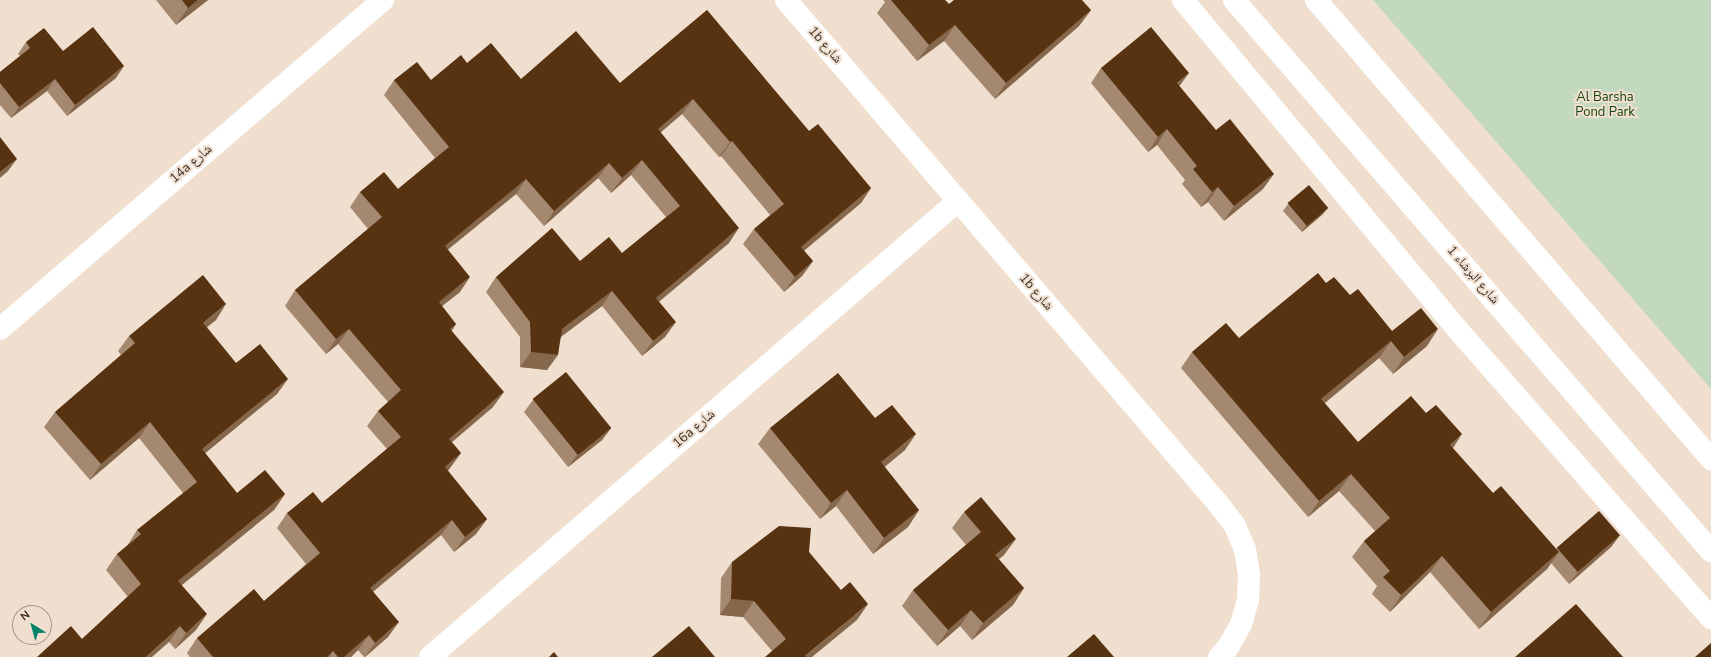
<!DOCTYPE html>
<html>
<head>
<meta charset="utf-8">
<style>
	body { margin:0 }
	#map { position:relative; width:1711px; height:657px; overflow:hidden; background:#f0dfcf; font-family:"Nunito Sans","Noto Naskh Arabic",sans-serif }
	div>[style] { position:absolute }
	.green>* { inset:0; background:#c2d9bf }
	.minor>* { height:22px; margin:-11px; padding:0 11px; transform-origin:11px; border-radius:11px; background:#fff }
	.wall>* { inset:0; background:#a48970 }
	.shaded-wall>* { inset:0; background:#85674b }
	.building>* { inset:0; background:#573312; transform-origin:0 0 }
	span { translate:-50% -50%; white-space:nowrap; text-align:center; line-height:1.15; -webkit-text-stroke:4px #f0dfcf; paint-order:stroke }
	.street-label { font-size:13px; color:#332c26 }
	.park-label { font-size:13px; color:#154812 }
	.north { position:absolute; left:12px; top:605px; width:40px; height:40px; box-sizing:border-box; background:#f0dfcf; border:1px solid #a4978b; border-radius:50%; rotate:323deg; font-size:11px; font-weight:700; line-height:16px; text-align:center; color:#332c26 }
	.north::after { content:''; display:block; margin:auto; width:14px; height:18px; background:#008366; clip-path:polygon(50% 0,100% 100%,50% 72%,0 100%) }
</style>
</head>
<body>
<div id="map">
	<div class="green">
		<div style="clip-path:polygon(1373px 0,1711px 0,1711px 389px)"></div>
	</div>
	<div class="minor">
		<div style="left:786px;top:0;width:667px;rotate:49.38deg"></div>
		<div style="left:1220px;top:506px;width:25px;rotate:53deg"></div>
		<div style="left:1235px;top:526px;width:25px;rotate:67deg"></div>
		<div style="left:1245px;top:549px;width:25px;rotate:81deg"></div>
		<div style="left:1249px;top:574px;width:26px;rotate:92deg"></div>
		<div style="left:1248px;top:600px;width:25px;rotate:106deg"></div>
		<div style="left:1241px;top:624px;width:25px;rotate:119deg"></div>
		<div style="left:1229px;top:646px;width:15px;rotate:132deg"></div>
		<div style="left:1183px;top:0;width:428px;rotate:50.2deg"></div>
		<div style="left:1457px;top:329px;width:385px;rotate:48.7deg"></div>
		<div style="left:1234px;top:0;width:729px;rotate:49.12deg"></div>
		<div style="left:1316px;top:0;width:606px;rotate:49.29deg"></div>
		<div style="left:0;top:329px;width:505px;rotate:-40.66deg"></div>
		<div style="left:430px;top:657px;width:698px;rotate:-40.82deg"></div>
	</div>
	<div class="wall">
		<div style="clip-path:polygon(156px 0,208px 0,176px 25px)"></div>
		<div style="clip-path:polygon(883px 0,945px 0,949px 4px,1091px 10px,1079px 26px,995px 99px,944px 41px,917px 61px,877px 13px,885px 2px)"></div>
		<div style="clip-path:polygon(707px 10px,809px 131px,871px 188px,861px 203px,804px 251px,813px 261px,802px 276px,784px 292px,743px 244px,754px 229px,770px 215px,721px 156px,719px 157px,682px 114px,660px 133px,729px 243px,659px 302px,665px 337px,642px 356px,602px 306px,561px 337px,547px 370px,520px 367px,520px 337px,486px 292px,496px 277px,622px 253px,666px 217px,631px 175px,611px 193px,598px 178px,544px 226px,516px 194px,448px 249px,460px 292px,442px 306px,456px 324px,452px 331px,493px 407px,452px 442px,461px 453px,450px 468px,448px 471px,487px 519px,476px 534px,454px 552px,441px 535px,373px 592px,388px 637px,365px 657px,364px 657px,358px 650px,351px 657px,190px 657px,187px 653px,197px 638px,264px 601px,306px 564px,277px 528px,287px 513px,322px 503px,387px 449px,367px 426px,378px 411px,388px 402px,338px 344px,326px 354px,285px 306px,295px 290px,368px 229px,350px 207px,360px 192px,398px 189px,435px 158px,384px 95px,394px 80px,431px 80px,467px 63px,521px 79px,620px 83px)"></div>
		<div style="clip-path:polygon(26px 42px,63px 51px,116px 78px,67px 116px,47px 91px,11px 118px,0 105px,0 72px,20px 56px,18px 54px)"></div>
		<div style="clip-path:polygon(1101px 68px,1180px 87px,1263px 189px,1224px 221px,1208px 202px,1201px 207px,1182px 184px,1185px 180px,1157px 145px,1148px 152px,1091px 83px)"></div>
		<div style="clip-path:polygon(1288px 204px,1323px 214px,1302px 232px,1283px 211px)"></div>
		<div style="clip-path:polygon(1326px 283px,1350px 295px,1392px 331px,1427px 346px,1393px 374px,1379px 358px,1325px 403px,1358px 442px,1453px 448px,1493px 493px,1556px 549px,1557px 548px,1620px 535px,1611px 547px,1569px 584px,1551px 563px,1547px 569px,1479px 629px,1430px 572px,1390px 612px,1372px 594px,1377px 586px,1352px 557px,1364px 541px,1375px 531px,1339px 491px,1308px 517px,1181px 368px,1192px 352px,1239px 338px)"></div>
		<div style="clip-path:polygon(216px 320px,207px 327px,236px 363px,277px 394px,205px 453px,237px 493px,285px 494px,274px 510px,182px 585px,196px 630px,175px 649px,169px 642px,82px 639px,128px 597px,106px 570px,117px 554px,127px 546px,137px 530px,183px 493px,139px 438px,90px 480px,44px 427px,55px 412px,121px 355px,118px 351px,129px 336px)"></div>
		<div style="clip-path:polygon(533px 400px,611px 428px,602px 440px,568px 467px,524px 412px)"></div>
		<div style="clip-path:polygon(875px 418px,905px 450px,884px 467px,919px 510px,908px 527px,873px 554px,836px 506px,820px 519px,758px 444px,770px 428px)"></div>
		<div style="clip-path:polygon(964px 512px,1004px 555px,999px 559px,1024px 588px,1013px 605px,972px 640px,960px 626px,937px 646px,902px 606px,913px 590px,966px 545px,952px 528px)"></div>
		<div style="clip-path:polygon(809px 552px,857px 620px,772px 651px,743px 617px,720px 615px,721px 578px,732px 562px)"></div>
	</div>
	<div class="shaded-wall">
		<div style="clip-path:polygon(198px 0,208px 0,176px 25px,188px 8px)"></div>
		<div style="clip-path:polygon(1091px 10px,1079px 26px,995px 99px,1006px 83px)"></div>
		<div style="clip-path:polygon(955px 25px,944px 41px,917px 61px,929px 45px)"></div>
		<div style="clip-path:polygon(124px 66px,116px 78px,67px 116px,75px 105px)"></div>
		<div style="clip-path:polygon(1189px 73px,1178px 88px,1177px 83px)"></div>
		<div style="clip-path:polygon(55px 79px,47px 91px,11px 118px,19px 107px)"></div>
		<div style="clip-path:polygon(693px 99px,682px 114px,647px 144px,658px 129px)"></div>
		<div style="clip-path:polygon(1167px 129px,1157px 145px,1148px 152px,1158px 137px)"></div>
		<div style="clip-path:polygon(732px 141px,721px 156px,719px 157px,730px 142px)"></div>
		<div style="clip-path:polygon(17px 159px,8px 171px,0 178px,0 172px)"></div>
		<div style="clip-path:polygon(642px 160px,631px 175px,611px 193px,622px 178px)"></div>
		<div style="clip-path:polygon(609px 163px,598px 178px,544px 226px,554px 211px)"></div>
		<div style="clip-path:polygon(1274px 174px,1263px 189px,1224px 221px,1234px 206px)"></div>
		<div style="clip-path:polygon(526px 179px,516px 194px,434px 261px,445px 246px)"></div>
		<div style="clip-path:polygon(1218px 187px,1208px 202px,1201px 207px,1212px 192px)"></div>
		<div style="clip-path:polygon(871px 188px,861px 203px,790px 262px,801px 247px)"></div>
		<div style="clip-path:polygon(1328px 208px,1323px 214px,1302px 232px,1306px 226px)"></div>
		<div style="clip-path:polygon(739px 228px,729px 243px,645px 313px,656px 298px)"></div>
		<div style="clip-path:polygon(813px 261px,802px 276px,784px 292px,795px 277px)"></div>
		<div style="clip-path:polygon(470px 277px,460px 292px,428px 317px,439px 302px)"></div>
		<div style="clip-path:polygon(612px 291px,602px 306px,551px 344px,562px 329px)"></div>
		<div style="clip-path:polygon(226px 304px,216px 320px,192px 339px,203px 323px)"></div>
		<div style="clip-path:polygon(676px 322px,665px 337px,642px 356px,653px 341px)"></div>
		<div style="clip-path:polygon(456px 324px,446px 339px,450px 329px)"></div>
		<div style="clip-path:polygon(349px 329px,338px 344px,326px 354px,336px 339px)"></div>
		<div style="clip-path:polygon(1438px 329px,1427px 346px,1393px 374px,1404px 357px)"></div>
		<div style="clip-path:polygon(1391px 341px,1379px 358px,1310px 415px,1321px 399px)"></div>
		<div style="clip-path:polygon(531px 352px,558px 355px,547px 370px,520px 367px)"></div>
		<div style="clip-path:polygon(288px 379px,277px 394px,191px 465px,202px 449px)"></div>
		<div style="clip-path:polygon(504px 392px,493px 407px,438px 454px,449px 439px)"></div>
		<div style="clip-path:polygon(150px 422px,139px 438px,90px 480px,101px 464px)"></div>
		<div style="clip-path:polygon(611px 428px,602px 440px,568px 467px,577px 455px)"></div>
		<div style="clip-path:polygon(916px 434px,905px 450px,870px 479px,881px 462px)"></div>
		<div style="clip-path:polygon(1462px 434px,1451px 451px,1450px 445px)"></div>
		<div style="clip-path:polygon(461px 453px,450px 468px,434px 482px,445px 467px)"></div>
		<div style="clip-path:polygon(1351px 474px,1339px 491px,1308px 517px,1319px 501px)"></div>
		<div style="clip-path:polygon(847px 490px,836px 506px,820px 519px,831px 503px)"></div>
		<div style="clip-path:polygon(285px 494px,274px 510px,167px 597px,178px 581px)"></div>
		<div style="clip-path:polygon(919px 510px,908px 527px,873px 554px,884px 538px)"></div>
		<div style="clip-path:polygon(487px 519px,476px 534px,454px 552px,465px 537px)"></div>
		<div style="clip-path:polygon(452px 520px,441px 535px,359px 603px,370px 588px)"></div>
		<div style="clip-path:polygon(1620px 535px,1611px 547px,1569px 584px,1578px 572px)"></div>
		<div style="clip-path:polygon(1016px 539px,1004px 555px,984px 571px,995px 555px)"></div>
		<div style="clip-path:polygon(1559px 552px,1547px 569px,1479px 629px,1491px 612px)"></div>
		<div style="clip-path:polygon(1442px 556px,1430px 572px,1390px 612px,1401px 595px)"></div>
		<div style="clip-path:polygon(1024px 588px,1013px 605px,972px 640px,983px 623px)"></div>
		<div style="clip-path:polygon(731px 599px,754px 601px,743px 617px,720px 615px)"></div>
		<div style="clip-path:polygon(868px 604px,857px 620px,812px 657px,804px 657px)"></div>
		<div style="clip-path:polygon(971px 610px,960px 626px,937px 646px,948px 630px)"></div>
		<div style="clip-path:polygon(207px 614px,196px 630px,175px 649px,186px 633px)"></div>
		<div style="clip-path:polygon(399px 622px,388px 637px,365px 657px,375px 643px)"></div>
		<div style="clip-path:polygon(180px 626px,169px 642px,152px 657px,146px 657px)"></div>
		<div style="clip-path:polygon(369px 635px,358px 650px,351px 657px,344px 657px)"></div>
		<div style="clip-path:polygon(333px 651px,329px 657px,327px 657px)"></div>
	</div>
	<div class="building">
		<div style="clip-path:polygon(182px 0,198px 0,188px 8px)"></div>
		<div style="clip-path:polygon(891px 0,945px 0,949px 4px,954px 0,1082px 0,1091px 10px,1006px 83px,955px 25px,929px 45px)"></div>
		<div style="clip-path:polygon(707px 10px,809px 131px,818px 124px,871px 188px,801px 247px,813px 261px,795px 277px,754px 229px,784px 204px,732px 141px,730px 142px,693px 99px,658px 129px,739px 228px,656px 298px,676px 322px,653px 341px,612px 291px,562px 329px,558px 355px,531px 352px,530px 322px,496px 277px,552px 228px,580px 261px,609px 237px,622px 253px,680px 206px,642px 160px,622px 178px,609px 163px,554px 211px,526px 179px,445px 246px,470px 277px,439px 302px,456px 324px,450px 329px,504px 392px,449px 439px,461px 453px,445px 467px,487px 519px,465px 537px,452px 520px,370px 588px,399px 622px,375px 643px,369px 635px,344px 657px,338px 657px,333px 651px,327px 657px,213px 657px,197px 638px,254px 589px,264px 601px,320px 553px,287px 513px,313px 492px,322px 503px,401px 437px,378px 411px,401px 390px,349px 329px,336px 339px,295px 290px,382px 217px,360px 192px,384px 172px,398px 189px,449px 147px,394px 80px,417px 62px,431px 80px,461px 55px,467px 63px,491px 43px,521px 79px,576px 31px,620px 83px)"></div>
		<div style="clip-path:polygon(93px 27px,124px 66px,75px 105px,55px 79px,19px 107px,0 83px,0 72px,30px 48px,26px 42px,44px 28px,63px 51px)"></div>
		<div style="clip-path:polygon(1151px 27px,1189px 73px,1177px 83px,1216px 130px,1230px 119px,1274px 174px,1234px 206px,1218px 187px,1212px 192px,1193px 169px,1197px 166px,1167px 129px,1158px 137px,1101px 68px)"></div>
		<div style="clip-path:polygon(0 137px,17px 159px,0 172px)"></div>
		<div style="left:1309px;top:185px;width:30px;height:28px;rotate:50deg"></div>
		<div style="clip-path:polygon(1318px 273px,1326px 283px,1334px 277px,1350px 295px,1358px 289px,1392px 331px,1421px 308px,1438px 329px,1404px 357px,1391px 341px,1321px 399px,1358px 442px,1411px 396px,1426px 413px,1436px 405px,1462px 434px,1450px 445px,1493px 493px,1501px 486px,1559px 552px,1491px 612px,1442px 556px,1401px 595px,1383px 577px,1390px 571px,1364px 541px,1390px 518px,1351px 474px,1319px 501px,1192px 352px,1226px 323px,1239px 338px)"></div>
		<div style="clip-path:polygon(203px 275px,226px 304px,203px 323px,236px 363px,260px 344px,288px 379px,202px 449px,237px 493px,265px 470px,285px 494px,178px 581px,207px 614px,186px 633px,180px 626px,146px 657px,37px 657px,71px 626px,82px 639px,141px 584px,117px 554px,141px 534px,137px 530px,197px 482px,150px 422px,101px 464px,55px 412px,135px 343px,129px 336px)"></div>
		<div style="left:566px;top:372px;width:72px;height:43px;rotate:51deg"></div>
		<div style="clip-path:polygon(838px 373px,875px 418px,892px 405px,916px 434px,881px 462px,919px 510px,884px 538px,847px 490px,831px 503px,770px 428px)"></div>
		<div style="clip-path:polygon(981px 497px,1016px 539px,995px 555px,1024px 588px,983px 623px,971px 610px,948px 630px,913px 590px,981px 532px,964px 512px)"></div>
		<div style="left:1599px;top:511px;width:32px;height:56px;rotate:49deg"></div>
		<div style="clip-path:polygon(779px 526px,811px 528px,809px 552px,841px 590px,850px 582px,868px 604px,805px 656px,806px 657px,765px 657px,786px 639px,754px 601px,731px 599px,732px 562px)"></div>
		<div style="clip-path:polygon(1576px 604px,1623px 657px,1515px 657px)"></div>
		<div style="clip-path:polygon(689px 626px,715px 657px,652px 657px)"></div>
		<div style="clip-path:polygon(1094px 634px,1114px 657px,1067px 657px)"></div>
		<div style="clip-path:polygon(1711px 643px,1711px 657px,1695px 657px)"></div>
		<div style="clip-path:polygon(554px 652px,558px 657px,549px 657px)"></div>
	</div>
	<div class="street-label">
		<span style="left:825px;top:45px;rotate:49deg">1b شارع</span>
		<span style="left:191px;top:164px;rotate:-41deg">14a شارع</span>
		<span style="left:1473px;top:275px;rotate:49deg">شارع البرشاء 1</span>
		<span style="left:1036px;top:292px;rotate:49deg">1b شارع</span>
		<span style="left:694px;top:429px;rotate:-41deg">16a شارع</span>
	</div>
	<div class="park-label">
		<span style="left:1605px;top:105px">Al Barsha<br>Pond Park</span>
	</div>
	<div class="north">N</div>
</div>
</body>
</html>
